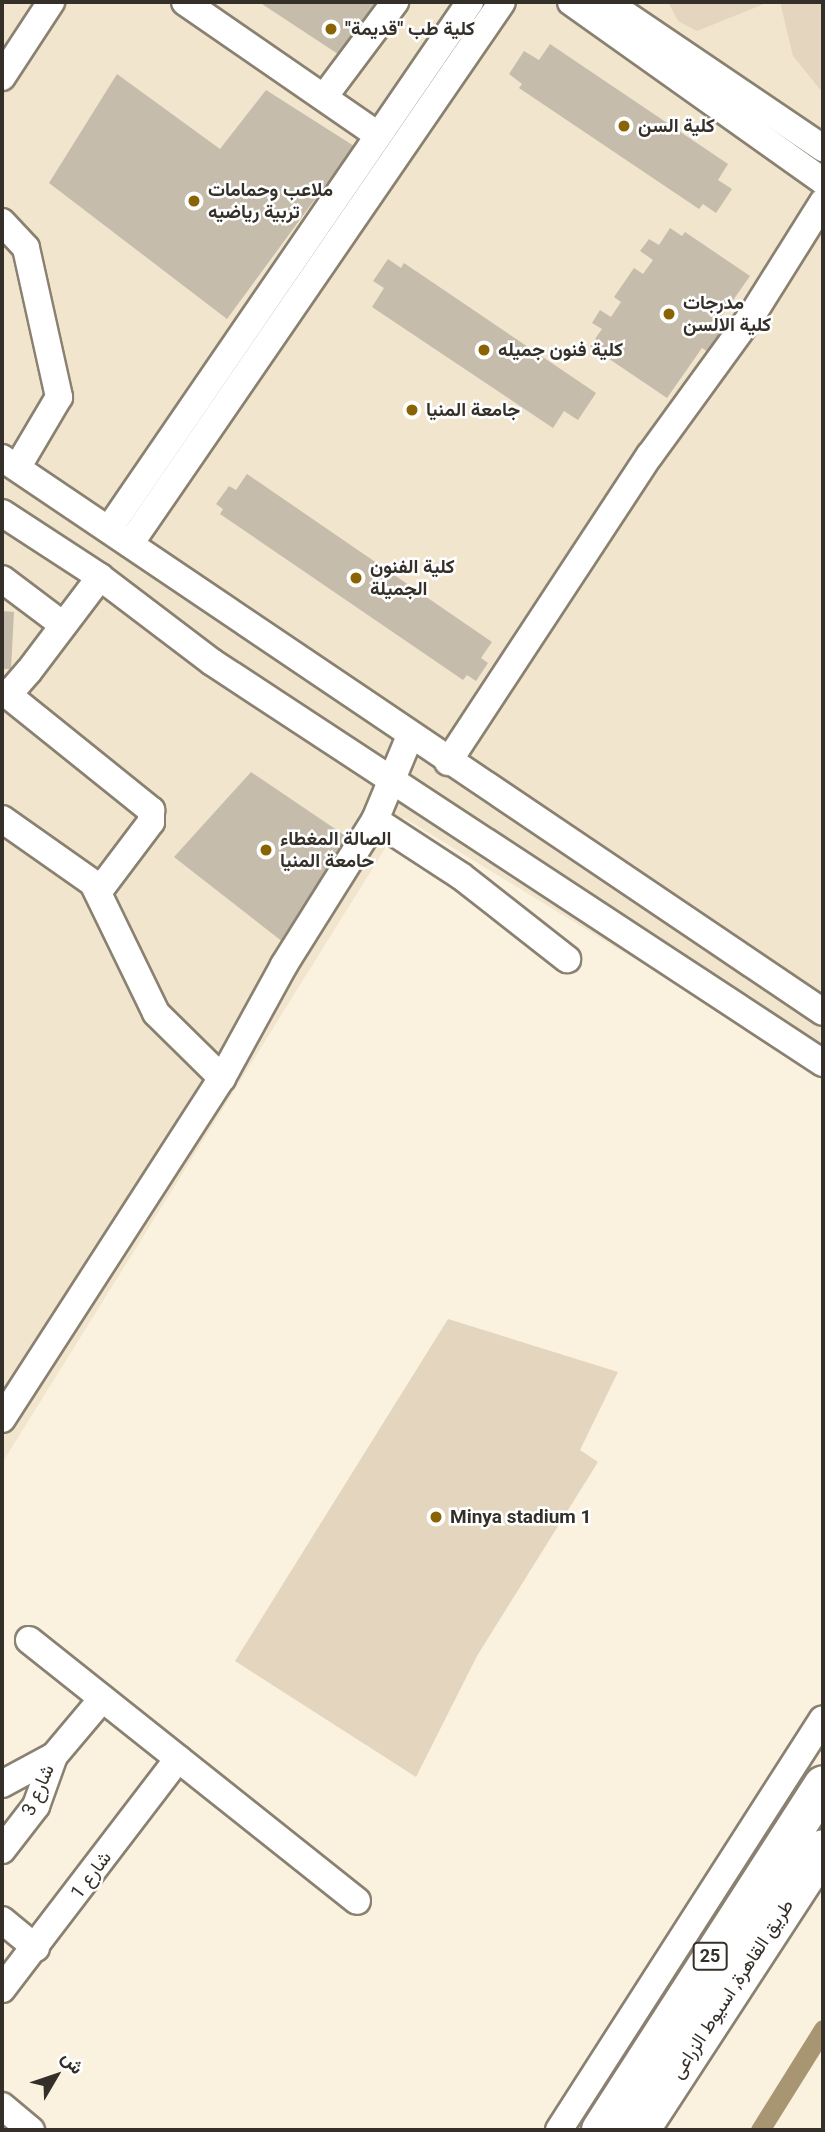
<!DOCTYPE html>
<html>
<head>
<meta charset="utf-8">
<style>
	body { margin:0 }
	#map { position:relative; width:825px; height:2132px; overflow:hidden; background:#faf1df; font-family:Roboto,Vazirmatn,sans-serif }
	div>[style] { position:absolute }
	.built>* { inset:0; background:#f2e5cd }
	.green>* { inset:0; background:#e4d6be }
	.canal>* { height:19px; margin:-9.5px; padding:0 9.5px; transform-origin:9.5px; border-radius:9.5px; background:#a89571 }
	.building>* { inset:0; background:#c6bcac }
	.roads { filter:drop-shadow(2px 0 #8a8171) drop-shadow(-2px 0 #8a8171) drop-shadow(0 2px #8a8171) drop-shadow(0 -2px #8a8171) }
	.minor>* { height:26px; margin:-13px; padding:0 13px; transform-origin:13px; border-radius:13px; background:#fff }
	.highway>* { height:38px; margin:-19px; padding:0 19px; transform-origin:19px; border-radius:19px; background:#fff }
	.dots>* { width:19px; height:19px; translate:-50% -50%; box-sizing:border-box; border:4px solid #fff; border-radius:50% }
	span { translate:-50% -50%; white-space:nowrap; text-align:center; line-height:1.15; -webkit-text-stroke:5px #fff; paint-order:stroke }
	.shield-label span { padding:2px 5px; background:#fff; border:2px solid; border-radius:5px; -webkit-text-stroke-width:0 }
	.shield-label { font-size:18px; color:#343029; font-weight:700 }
	.poi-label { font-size:19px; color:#343029; font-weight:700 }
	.left { translate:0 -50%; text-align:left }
	.street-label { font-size:19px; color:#343029 }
	.frame { position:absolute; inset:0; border:4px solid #343029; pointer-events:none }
	.north { position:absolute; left:21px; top:2041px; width:70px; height:70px; -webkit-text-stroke:5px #fff; paint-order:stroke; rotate:51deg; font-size:19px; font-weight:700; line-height:28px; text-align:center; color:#343029 }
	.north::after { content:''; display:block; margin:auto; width:24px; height:32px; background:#343029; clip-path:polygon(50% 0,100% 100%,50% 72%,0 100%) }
</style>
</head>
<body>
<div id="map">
	<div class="built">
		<div style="clip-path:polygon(2px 2px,823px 2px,823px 1074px,404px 818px,2px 1463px)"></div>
	</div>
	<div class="green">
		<div style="clip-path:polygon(668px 2px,769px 2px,697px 31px,678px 21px)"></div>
		<div style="clip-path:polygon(780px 2px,823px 2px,823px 93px,793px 56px)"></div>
		<div style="clip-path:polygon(448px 1319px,618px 1372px,580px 1450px,598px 1462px,477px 1656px,416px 1777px,235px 1661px)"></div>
	</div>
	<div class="canal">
		<div style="left:760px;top:2130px;width:119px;rotate:-58deg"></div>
	</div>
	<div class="building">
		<div style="clip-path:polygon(259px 2px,382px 2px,341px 56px)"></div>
		<div style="clip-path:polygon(550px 44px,728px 164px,718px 180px,732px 189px,716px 213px,703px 204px,699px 209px,519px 88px,522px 84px,509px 74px,524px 51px,539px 60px)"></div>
		<div style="clip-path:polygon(117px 74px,220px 149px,266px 90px,354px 146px,227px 319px,49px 183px)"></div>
		<div style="clip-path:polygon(670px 228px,682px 236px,685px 232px,750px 276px,715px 326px,725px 334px,711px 354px,702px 348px,667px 398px,590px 346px,602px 329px,592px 323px,600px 310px,611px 317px,621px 302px,614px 297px,634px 268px,643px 274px,653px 260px,640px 251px,649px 239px,659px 245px)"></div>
		<div style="clip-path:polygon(388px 259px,401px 268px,404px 263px,596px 393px,578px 420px,564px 411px,553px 428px,372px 307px,384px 288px,373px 281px)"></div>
		<div style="clip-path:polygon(247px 474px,492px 642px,481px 658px,488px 663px,476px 681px,467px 675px,463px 680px,220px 514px,223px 509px,216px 504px,229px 486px,236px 490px)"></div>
		<div style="clip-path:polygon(2px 611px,14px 612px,11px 669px,2px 669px)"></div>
		<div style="clip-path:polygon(251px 772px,356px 843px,283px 942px,174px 857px)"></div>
	</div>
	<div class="roads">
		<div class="minor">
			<div style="left:185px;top:2px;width:232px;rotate:34.6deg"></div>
			<div style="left:571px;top:2px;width:309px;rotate:35.4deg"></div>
			<div style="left:607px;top:2px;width:261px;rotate:34.1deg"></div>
			<div style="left:2px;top:77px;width:90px;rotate:-56.8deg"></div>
			<div style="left:324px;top:97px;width:119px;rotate:-53.2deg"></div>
			<div style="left:2px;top:222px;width:35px;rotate:47deg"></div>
			<div style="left:26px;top:248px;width:153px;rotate:77.5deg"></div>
			<div style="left:59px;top:397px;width:82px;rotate:120.6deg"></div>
			<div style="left:2px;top:458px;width:990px;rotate:34.01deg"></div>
			<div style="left:2px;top:513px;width:117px;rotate:33.1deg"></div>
			<div style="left:100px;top:577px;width:141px;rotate:37.2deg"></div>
			<div style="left:212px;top:662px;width:731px;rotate:33.28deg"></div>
			<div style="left:109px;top:529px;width:639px;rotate:-55.59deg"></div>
			<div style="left:130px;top:544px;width:657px;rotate:-55.54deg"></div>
			<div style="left:2px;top:579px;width:75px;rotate:36.9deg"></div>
			<div style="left:2px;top:692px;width:7px;rotate:27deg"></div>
			<div style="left:8px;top:695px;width:32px;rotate:-49deg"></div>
			<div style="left:29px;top:671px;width:118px;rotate:-52.9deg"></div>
			<div style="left:8px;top:695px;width:184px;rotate:38.8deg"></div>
			<div style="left:151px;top:810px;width:12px;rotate:90deg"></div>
			<div style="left:151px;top:822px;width:86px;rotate:127deg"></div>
			<div style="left:448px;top:762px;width:367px;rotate:-56.7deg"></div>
			<div style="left:650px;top:455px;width:177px;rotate:-54deg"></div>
			<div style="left:754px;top:312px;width:130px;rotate:-57.9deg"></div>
			<div style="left:2px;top:819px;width:111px;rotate:35.1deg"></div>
			<div style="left:93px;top:883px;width:144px;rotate:64.1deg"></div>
			<div style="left:156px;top:1013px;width:93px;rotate:44.6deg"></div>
			<div style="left:375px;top:820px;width:103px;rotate:33.1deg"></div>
			<div style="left:461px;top:876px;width:135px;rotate:38.1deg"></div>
			<div style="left:2px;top:1419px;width:406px;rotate:-57.2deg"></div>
			<div style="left:222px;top:1078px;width:129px;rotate:-61.2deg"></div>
			<div style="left:284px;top:965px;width:171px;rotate:-57.9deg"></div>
			<div style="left:375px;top:820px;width:91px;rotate:-67.4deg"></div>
			<div style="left:29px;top:1640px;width:419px;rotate:38.5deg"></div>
			<div style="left:2px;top:1784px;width:59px;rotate:-28.3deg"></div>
			<div style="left:2px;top:1850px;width:56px;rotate:-52.3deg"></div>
			<div style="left:36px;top:1806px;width:53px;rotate:-70.2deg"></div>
			<div style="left:54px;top:1756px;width:75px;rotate:-49.9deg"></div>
			<div style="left:2px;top:1920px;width:44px;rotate:39.5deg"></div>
			<div style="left:2px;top:1989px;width:290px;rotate:-52.6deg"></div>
			<div style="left:2px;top:2106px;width:38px;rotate:40deg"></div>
			<div style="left:559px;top:2130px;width:488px;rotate:-57.3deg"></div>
		</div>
		<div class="highway">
			<div style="left:601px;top:2130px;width:410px;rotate:-57.2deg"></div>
			<div style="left:640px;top:2130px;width:335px;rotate:-56.9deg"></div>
		</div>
	</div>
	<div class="dots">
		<div style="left:331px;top:29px;background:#8a6404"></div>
		<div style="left:624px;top:126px;background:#8a6404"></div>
		<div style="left:194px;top:201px;background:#8a6404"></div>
		<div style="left:669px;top:314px;background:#8a6404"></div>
		<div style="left:484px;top:350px;background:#8a6404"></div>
		<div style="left:412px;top:410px;background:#8a6404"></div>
		<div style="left:356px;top:578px;background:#8a6404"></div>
		<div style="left:266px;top:850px;background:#8a6404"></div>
		<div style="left:436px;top:1517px;background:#8a6404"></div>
	</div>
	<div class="shield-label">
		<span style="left:710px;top:1956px">25</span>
	</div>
	<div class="poi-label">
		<span class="left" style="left:345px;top:29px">"كلية طب "قديمة</span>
		<span class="left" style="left:638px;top:126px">كلية السن</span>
		<span class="left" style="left:208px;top:201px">ملاعب وحمامات<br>تربية رياضيه</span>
		<span class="left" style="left:683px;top:314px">مدرجات<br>كلية الالسن</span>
		<span class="left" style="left:498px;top:350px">كلية فنون جميله</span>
		<span class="left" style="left:426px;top:410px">جامعة المنيا</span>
		<span class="left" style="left:370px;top:578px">كلية الفنون<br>الجميلة</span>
		<span class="left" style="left:280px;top:850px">الصالة المغطاء<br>حامعة المنيا</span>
		<span class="left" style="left:450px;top:1517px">Minya stadium 1</span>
	</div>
	<div class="street-label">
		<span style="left:38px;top:1790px;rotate:-66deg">شارع 3</span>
		<span style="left:91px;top:1875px;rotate:-53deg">شارع 1</span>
		<span style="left:732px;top:1989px;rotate:-57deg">طريق القاهرة, اسيوط الزراعى</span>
	</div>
	<div class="frame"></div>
	<div class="north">ش</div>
</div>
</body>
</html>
